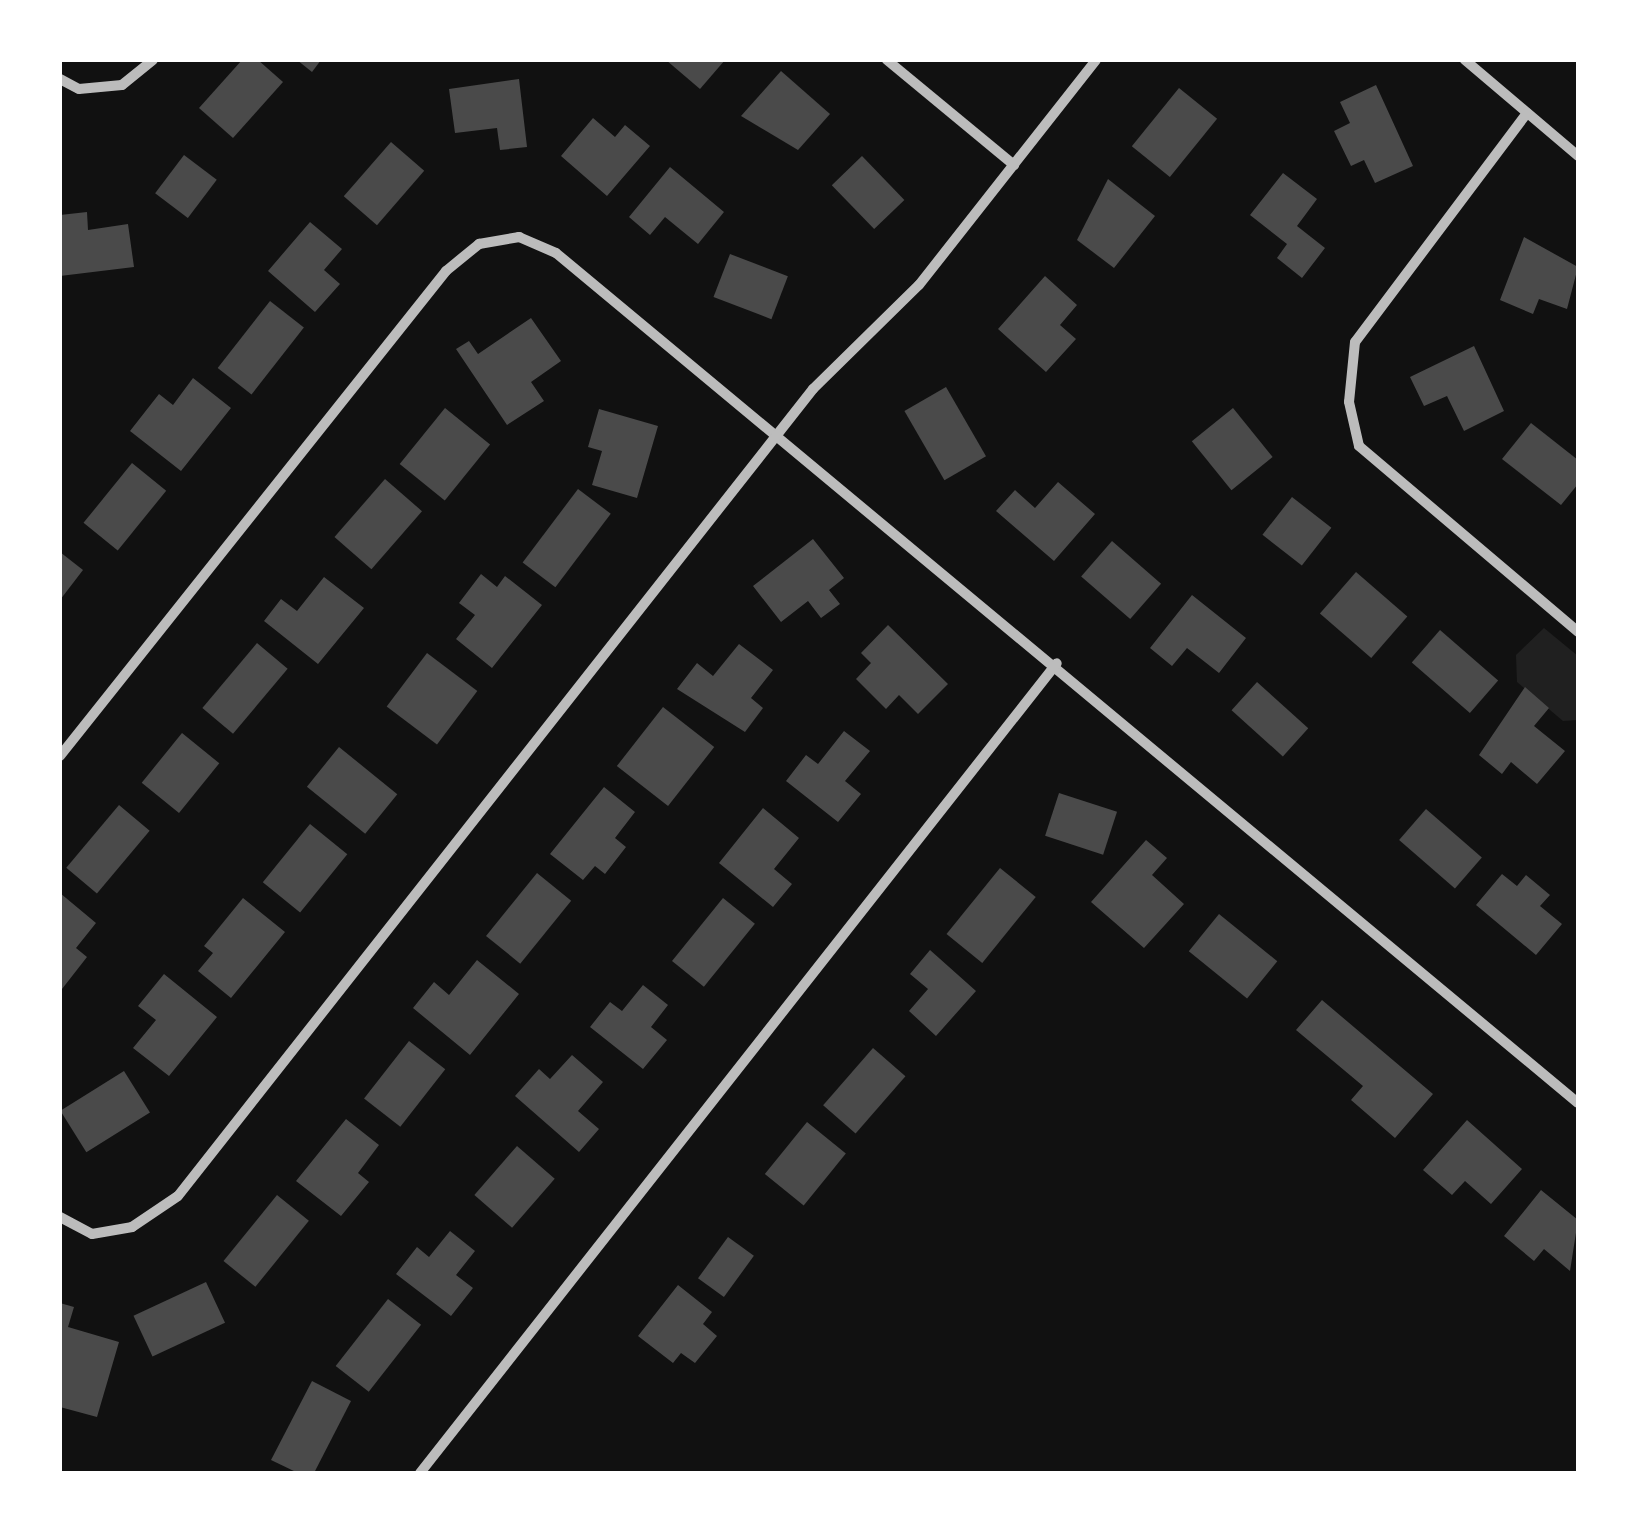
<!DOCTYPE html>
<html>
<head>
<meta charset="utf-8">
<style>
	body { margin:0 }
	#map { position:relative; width:1638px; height:1533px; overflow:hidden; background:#111; font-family:Lato,sans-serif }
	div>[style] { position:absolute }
	.green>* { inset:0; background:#202020 }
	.building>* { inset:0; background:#4a4a4a; transform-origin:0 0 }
	.minor>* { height:10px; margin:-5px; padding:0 5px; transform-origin:5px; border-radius:5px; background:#bcbcbc }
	span { translate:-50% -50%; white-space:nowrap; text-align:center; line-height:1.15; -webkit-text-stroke:10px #fff; paint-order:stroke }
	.frame { position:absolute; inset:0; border:62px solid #fff; pointer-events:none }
</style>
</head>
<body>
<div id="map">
	<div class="green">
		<div style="clip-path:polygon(1544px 628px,1578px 656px,1578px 720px,1563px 721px,1517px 682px,1516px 655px)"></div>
	</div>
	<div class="building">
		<div style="clip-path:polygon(242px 60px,258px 60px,283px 82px,233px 138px,199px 108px)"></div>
		<div style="clip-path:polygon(297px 60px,321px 60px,312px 72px)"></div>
		<div style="clip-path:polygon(666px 60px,725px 60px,700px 89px)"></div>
		<div style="clip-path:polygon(781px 71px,830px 114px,798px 150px,741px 116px)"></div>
		<div style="clip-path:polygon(519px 79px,527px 147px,500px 150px,497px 128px,455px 133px,449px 89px)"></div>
		<div style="clip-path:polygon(1376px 85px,1413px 166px,1375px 183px,1364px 160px,1351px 166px,1334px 131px,1350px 123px,1340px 102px)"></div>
		<div style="left:1179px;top:88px;width:49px;height:75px;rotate:39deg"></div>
		<div style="clip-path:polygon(593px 118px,615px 137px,625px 125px,650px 146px,607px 196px,561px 156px)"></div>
		<div style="left:391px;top:142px;width:44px;height:72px;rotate:41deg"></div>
		<div style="left:184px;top:155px;width:41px;height:48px;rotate:37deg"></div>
		<div style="left:862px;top:156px;width:61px;height:42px;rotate:46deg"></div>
		<div style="clip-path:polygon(670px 167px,724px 212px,698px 244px,665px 217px,650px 235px,629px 217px)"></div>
		<div style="clip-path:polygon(1283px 173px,1317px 199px,1297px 226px,1325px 248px,1302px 278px,1277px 258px,1287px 244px,1250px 215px)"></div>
		<div style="clip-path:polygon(1108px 179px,1155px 216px,1114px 268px,1077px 240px)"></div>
		<div style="clip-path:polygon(87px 212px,88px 230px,128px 224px,134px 267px,60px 276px,60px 215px)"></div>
		<div style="clip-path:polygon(310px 222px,342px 249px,324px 270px,340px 284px,315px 312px,268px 271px)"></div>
		<div style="clip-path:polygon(1524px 237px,1578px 267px,1567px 309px,1539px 299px,1533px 314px,1500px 300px)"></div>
		<div style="left:730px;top:254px;width:62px;height:46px;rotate:21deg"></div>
		<div style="clip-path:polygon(1045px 276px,1077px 305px,1060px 325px,1076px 339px,1046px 372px,998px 329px)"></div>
		<div style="left:270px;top:301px;width:43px;height:85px;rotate:38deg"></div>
		<div style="clip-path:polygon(531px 318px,561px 361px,531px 382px,544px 401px,507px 425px,456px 349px,469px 341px,478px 354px)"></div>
		<div style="clip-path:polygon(1474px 346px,1504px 411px,1464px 431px,1447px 396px,1424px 406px,1410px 377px)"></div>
		<div style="clip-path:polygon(193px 378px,231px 408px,181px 471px,130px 431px,159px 394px,173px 405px)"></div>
		<div style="left:946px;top:387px;width:80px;height:48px;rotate:60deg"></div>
		<div style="left:445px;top:408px;width:58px;height:72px;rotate:39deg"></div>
		<div style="left:1233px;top:408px;width:63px;height:53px;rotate:51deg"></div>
		<div style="clip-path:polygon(599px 409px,658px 426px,637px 498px,592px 485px,602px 451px,588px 447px)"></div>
		<div style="clip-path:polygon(1531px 423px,1578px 460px,1578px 484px,1561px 505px,1502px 459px)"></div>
		<div style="left:132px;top:463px;width:44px;height:77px;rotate:39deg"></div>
		<div style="left:385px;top:479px;width:49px;height:77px;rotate:41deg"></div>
		<div style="clip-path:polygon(1058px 482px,1095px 514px,1054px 561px,996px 511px,1015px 490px,1035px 508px)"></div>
		<div style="left:578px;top:489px;width:41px;height:92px;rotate:37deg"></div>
		<div style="left:1292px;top:497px;width:50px;height:48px;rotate:38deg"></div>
		<div style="clip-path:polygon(813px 539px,844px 578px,829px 590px,840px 604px,821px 618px,808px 601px,781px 622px,753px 586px)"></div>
		<div style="left:1112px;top:541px;width:65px;height:47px;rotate:41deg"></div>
		<div style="clip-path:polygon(60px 552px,83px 570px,60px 600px)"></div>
		<div style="left:1356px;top:572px;width:68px;height:55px;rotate:41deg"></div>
		<div style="clip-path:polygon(481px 574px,497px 587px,505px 576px,542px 605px,492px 668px,456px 639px,475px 615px,459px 603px)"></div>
		<div style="clip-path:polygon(324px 577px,364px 608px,318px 664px,264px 621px,281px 599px,297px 611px)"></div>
		<div style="clip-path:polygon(1192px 595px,1246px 638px,1219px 673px,1187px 648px,1172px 666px,1150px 648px)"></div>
		<div style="clip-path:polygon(888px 625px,948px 684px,918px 714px,899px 695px,886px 709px,856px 679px,871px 663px,861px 653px)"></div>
		<div style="left:1440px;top:630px;width:77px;height:43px;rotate:41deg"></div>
		<div style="left:257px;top:643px;width:40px;height:85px;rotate:40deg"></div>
		<div style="clip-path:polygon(739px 644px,773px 670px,751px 698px,763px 708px,745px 732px,677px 689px,697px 663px,713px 676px)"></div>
		<div style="left:427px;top:653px;width:63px;height:67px;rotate:37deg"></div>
		<div style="left:1257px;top:682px;width:69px;height:38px;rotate:42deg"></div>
		<div style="clip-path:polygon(1525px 687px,1549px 708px,1534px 726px,1565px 751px,1537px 784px,1511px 762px,1502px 774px,1479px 755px)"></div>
		<div style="left:663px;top:707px;width:65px;height:75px;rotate:38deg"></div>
		<div style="clip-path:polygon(844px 731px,870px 751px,845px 781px,861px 794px,838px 822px,786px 781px,806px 755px,818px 764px)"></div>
		<div style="left:182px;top:733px;width:48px;height:64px;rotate:39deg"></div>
		<div style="left:339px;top:747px;width:75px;height:51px;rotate:39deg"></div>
		<div style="clip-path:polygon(604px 787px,635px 812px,615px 838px,626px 847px,605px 874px,595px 866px,583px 880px,550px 854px)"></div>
		<div style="left:1059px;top:793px;width:61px;height:45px;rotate:18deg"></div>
		<div style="left:119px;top:805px;width:40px;height:82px;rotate:40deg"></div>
		<div style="clip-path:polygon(763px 808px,799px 838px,774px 869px,792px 884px,773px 907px,719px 863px)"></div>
		<div style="left:1426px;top:809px;width:74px;height:41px;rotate:41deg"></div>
		<div style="left:310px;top:824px;width:48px;height:75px;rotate:39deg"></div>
		<div style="clip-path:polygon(1146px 840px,1167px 858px,1152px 875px,1184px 904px,1144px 948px,1091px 902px)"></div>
		<div style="left:1000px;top:868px;width:46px;height:85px;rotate:39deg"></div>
		<div style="left:537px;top:873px;width:44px;height:81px;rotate:39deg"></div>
		<div style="clip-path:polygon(1502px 874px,1517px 886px,1526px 875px,1550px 895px,1540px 906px,1562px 924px,1536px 955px,1476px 905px)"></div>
		<div style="clip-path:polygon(60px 893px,96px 923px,76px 948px,87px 957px,62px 989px)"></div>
		<div style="clip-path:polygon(243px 898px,285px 932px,231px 998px,198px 971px,213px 953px,204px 946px)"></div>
		<div style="left:723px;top:898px;width:41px;height:81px;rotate:39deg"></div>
		<div style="left:1219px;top:914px;width:75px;height:48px;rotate:39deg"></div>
		<div style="clip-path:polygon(930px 950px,976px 991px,936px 1036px,909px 1011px,928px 989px,910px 974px)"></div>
		<div style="clip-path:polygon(477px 960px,519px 994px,470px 1055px,413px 1008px,434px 982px,449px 995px)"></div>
		<div style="clip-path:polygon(164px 974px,217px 1017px,169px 1076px,133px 1048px,156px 1020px,138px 1006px)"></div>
		<div style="clip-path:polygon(643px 985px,668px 1005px,651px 1027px,667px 1040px,643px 1069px,590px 1027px,610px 1002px,622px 1011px)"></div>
		<div style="clip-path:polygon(1322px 1000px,1433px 1094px,1395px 1138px,1351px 1100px,1363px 1086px,1296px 1030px)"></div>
		<div style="left:409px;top:1041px;width:46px;height:73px;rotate:38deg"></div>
		<div style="left:873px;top:1048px;width:43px;height:76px;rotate:41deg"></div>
		<div style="clip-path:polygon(572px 1055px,603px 1082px,578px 1111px,599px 1129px,579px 1152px,515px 1096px,539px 1069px,550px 1079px)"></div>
		<div style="left:124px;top:1071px;width:49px;height:75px;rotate:58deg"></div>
		<div style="clip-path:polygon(346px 1119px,379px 1145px,358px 1173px,369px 1182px,341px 1216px,296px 1181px)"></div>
		<div style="clip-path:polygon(1467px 1120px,1522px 1169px,1491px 1204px,1465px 1181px,1452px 1195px,1423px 1170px)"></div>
		<div style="left:807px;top:1122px;width:50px;height:67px;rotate:39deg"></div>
		<div style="left:517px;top:1146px;width:50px;height:65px;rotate:41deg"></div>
		<div style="clip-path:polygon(1541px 1190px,1578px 1220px,1570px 1271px,1544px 1249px,1534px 1261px,1504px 1236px)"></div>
		<div style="left:277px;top:1195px;width:41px;height:85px;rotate:39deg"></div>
		<div style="clip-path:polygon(450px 1231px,475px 1251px,456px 1275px,473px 1288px,451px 1316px,396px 1274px,417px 1247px,429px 1257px)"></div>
		<div style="left:728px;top:1237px;width:32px;height:51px;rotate:36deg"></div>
		<div style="left:206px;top:1282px;width:45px;height:80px;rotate:65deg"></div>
		<div style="clip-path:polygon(678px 1285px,712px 1312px,703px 1324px,717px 1336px,695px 1363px,681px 1353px,673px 1363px,638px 1336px)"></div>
		<div style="left:388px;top:1299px;width:42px;height:85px;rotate:38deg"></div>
		<div style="clip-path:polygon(60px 1303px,74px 1307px,68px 1327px,119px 1342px,97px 1417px,60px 1407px)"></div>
		<div style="clip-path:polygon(312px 1381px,351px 1401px,314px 1473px,298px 1473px,271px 1460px)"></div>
	</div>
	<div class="minor">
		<div style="left:887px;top:60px;width:165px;rotate:39.6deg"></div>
		<div style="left:1465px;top:60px;width:148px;rotate:40.3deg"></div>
		<div style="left:60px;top:79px;width:21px;rotate:28deg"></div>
		<div style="left:79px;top:89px;width:43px;rotate:-5.3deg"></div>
		<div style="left:122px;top:85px;width:40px;rotate:-39deg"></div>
		<div style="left:1527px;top:113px;width:286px;rotate:126.9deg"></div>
		<div style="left:1355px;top:342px;width:60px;rotate:95.7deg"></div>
		<div style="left:1349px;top:402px;width:45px;rotate:77.2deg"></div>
		<div style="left:1359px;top:446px;width:287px;rotate:40.3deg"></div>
		<div style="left:60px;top:756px;width:620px;rotate:-51.48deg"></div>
		<div style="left:446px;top:271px;width:43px;rotate:-39.3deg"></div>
		<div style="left:479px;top:244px;width:41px;rotate:-9.9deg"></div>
		<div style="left:519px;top:237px;width:40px;rotate:23.4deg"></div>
		<div style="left:556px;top:253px;width:1329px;rotate:39.75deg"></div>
		<div style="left:60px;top:1217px;width:36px;rotate:28deg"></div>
		<div style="left:92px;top:1234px;width:41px;rotate:-9.9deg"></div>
		<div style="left:132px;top:1227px;width:55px;rotate:-34deg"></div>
		<div style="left:178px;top:1196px;width:1027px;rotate:-51.8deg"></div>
		<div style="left:813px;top:389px;width:148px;rotate:-44.5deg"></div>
		<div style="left:919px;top:285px;width:286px;rotate:-51.8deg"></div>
		<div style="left:420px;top:1473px;width:1030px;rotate:-51.82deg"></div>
	</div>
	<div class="frame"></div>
</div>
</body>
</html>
